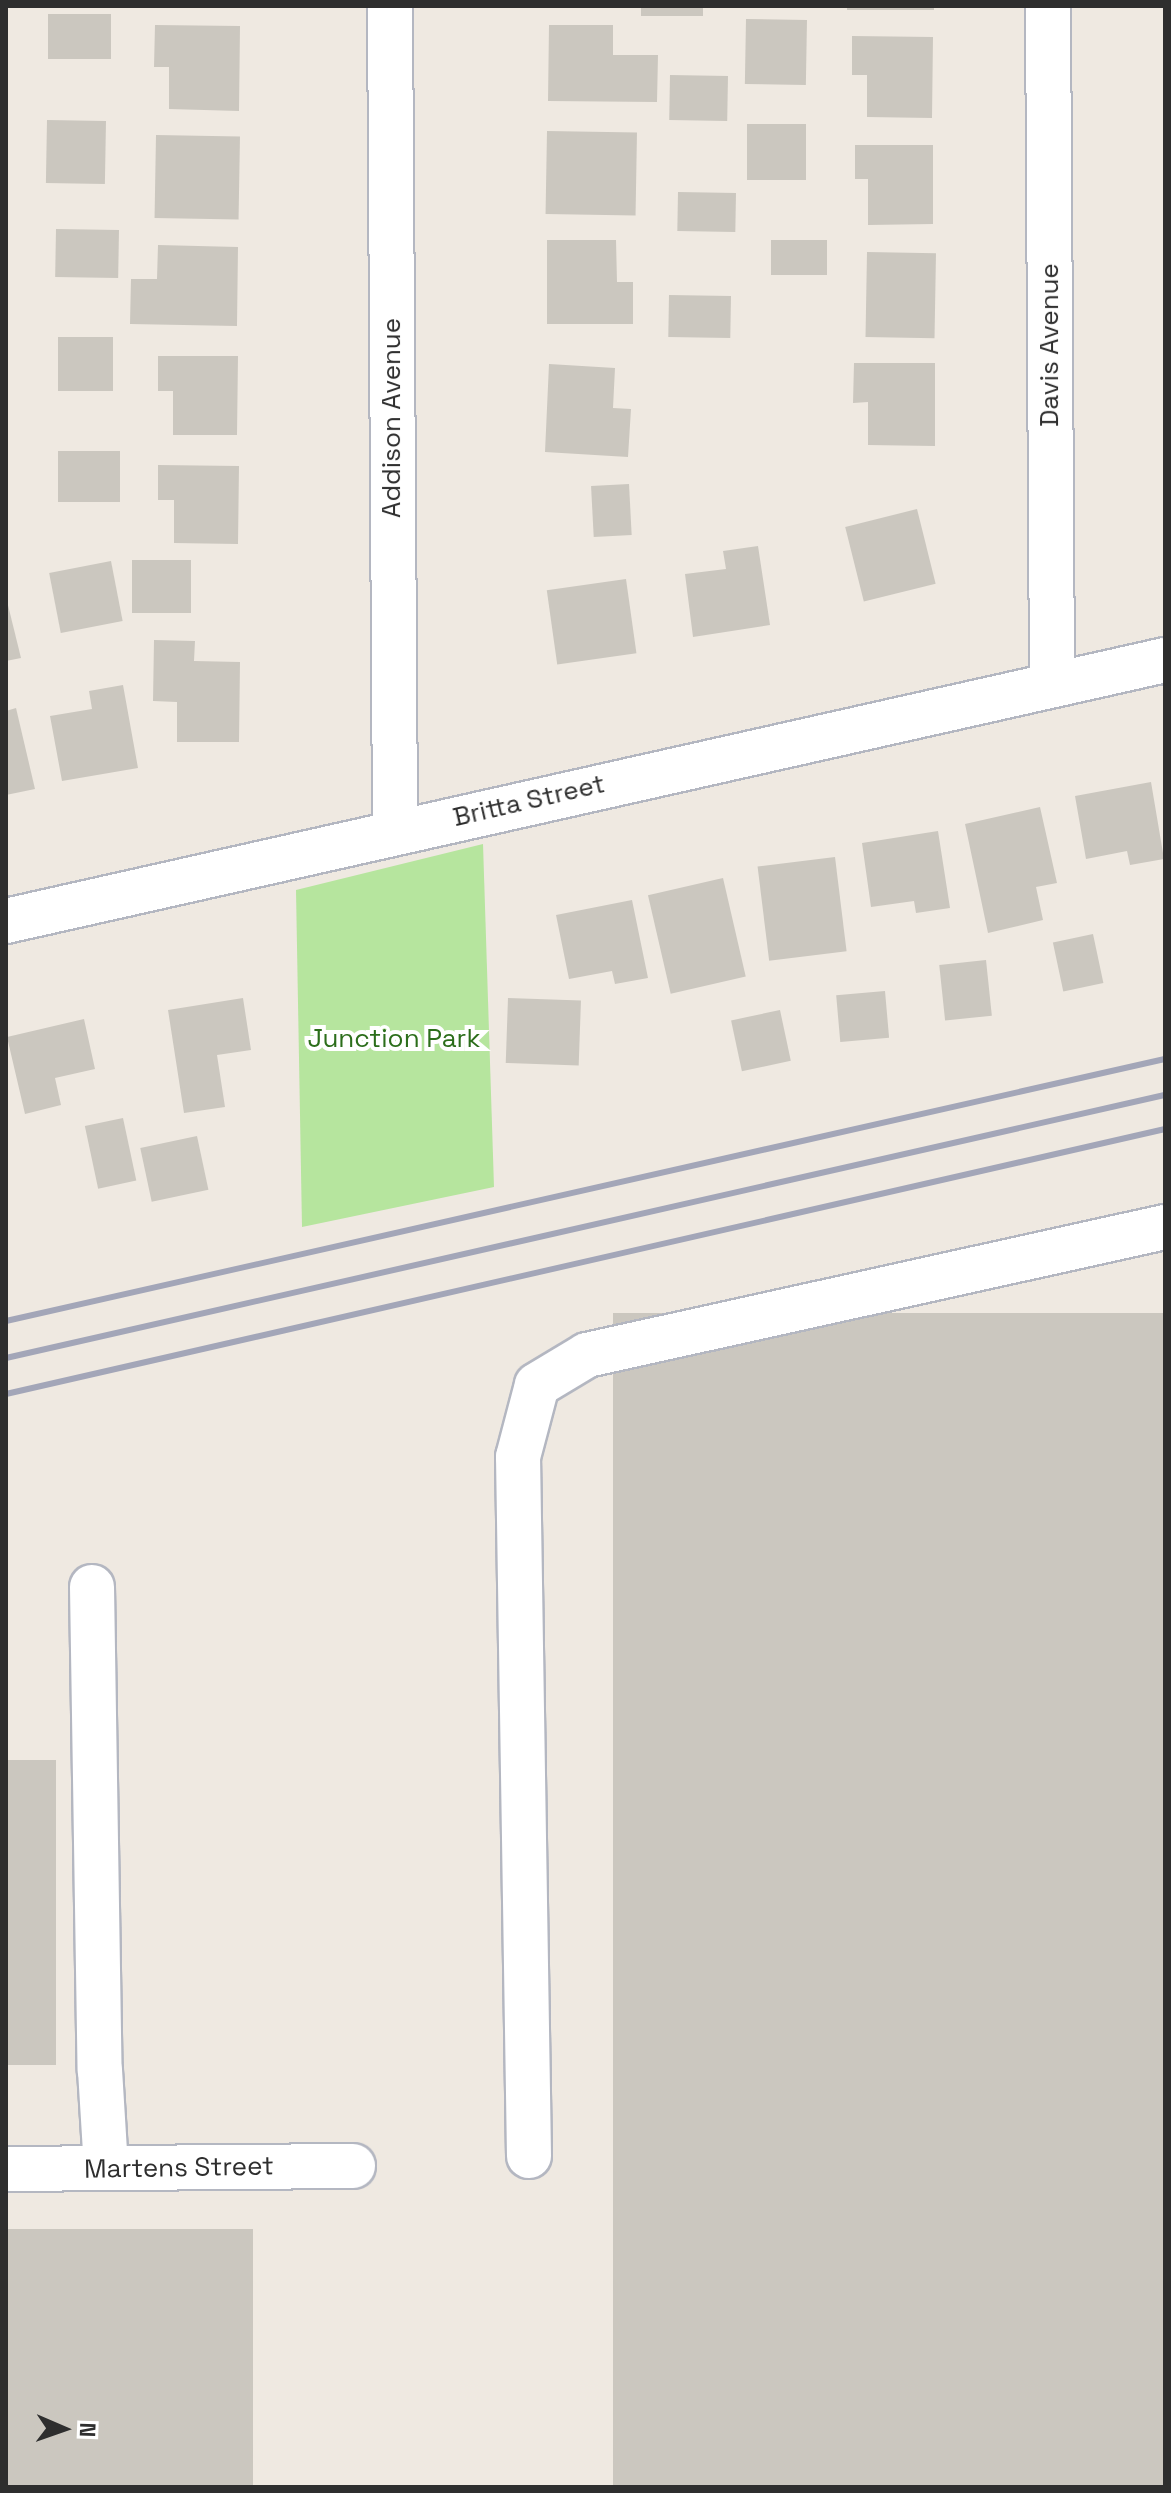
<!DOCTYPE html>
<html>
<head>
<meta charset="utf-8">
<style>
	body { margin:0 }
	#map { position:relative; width:1171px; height:2493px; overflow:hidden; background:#efe9e1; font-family:"Space Grotesk",sans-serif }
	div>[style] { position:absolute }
	.green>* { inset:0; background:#b6e59e }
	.building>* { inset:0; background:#cbc7bf; transform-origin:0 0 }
	.roads { filter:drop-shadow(2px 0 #b4b7c1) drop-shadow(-2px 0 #b4b7c1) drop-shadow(0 2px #b4b7c1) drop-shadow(0 -2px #b4b7c1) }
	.minor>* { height:44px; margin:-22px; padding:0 22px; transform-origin:22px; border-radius:22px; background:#fff }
	.rail>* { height:6px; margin:-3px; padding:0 3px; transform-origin:3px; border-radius:3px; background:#a3a6b8 }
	span { translate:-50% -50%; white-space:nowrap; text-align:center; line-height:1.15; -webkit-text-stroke:8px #fff; paint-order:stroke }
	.street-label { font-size:26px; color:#2e2e2e }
	.park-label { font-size:26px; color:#2c6e1b }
	.frame { position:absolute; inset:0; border:8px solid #2e2e2e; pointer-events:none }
	.north { position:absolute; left:24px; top:2389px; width:80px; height:80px; -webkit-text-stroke:6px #fff; paint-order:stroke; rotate:92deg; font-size:22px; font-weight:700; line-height:32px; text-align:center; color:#2e2e2e }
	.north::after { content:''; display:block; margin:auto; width:28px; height:36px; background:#2e2e2e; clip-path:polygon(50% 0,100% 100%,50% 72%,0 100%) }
</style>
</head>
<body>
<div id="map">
	<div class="green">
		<div style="clip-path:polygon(483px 844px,494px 1187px,302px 1227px,296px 890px)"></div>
	</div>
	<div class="building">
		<div style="left:641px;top:6px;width:62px;height:10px"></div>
		<div style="left:847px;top:6px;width:87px;height:4px"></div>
		<div style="left:48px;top:14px;width:63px;height:45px"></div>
		<div style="left:746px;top:19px;width:61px;height:65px;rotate:1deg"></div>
		<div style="clip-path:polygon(155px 25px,240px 26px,239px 111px,169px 109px,169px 67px,154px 67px)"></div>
		<div style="clip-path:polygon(549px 25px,613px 25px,613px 55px,658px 55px,657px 102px,548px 101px)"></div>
		<div style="clip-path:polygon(852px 36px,933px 37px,932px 118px,867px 117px,867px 75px,852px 75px)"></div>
		<div style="left:670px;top:75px;width:58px;height:45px;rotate:1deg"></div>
		<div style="left:47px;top:120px;width:59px;height:63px;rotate:1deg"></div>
		<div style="left:747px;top:124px;width:59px;height:56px"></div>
		<div style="left:547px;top:131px;width:90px;height:83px;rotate:1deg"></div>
		<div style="left:156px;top:135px;width:84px;height:83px;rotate:1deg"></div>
		<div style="clip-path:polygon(855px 145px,933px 145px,933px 224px,868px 225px,868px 179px,855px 179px)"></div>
		<div style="left:678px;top:192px;width:58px;height:39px;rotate:1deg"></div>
		<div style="left:56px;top:229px;width:63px;height:48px;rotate:1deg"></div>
		<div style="clip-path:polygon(547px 240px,616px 240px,617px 282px,633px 282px,633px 324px,547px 324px)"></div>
		<div style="left:771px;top:240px;width:56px;height:35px"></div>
		<div style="clip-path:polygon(158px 245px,238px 247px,237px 326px,130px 324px,131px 279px,157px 279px)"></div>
		<div style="left:867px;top:252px;width:69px;height:85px;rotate:1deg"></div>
		<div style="left:669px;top:295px;width:62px;height:42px;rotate:1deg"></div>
		<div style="left:58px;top:337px;width:55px;height:54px"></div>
		<div style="clip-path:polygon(158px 356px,238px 356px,237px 435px,173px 435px,173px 391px,158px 391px)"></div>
		<div style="clip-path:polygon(854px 363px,935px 363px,935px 446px,868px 445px,868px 402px,853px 403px)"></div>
		<div style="clip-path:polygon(549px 364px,615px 368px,613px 408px,631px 409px,628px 457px,545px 452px)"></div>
		<div style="left:58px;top:451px;width:62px;height:51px"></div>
		<div style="clip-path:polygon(158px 465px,239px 466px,238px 544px,174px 543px,174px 500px,158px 500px)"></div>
		<div style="left:629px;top:484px;width:51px;height:38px;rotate:87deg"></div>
		<div style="left:917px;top:509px;width:77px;height:74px;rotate:76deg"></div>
		<div style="clip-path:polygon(758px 546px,770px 625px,693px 637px,685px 574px,726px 569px,723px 551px)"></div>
		<div style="left:132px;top:560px;width:59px;height:53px"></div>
		<div style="left:111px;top:561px;width:61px;height:63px;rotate:79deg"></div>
		<div style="left:626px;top:579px;width:75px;height:80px;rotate:82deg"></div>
		<div style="clip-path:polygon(6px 597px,21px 658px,6px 661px)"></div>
		<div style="clip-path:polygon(154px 640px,195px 641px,194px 661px,240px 662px,239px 742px,177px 742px,177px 702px,153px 701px)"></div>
		<div style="clip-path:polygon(123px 685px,138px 768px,62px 781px,50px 716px,92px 709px,89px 691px)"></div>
		<div style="clip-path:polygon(16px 708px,35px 789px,6px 795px,6px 711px)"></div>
		<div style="clip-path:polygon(1151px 782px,1164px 859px,1130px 865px,1127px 851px,1086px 859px,1075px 796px)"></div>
		<div style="clip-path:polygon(1040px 807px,1057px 883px,1036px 887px,1043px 920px,988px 933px,965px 824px)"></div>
		<div style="clip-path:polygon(938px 831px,950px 908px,916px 913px,914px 901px,871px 907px,862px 843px)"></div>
		<div style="left:835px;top:857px;width:95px;height:78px;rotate:83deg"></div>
		<div style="left:723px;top:878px;width:101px;height:77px;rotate:77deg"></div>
		<div style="clip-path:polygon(632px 900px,648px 978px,615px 984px,612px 971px,569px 979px,556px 915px)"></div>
		<div style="left:1093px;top:934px;width:50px;height:41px;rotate:78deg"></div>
		<div style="left:986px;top:960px;width:56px;height:47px;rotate:84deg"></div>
		<div style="left:885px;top:991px;width:47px;height:49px;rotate:85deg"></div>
		<div style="clip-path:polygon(243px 998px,251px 1050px,217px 1055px,225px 1107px,184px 1113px,168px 1010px)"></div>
		<div style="left:508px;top:998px;width:73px;height:65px;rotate:2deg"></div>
		<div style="left:780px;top:1010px;width:52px;height:50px;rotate:78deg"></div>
		<div style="clip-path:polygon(84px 1019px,95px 1069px,55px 1078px,61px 1105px,25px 1114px,7px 1037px)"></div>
		<div style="left:123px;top:1118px;width:64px;height:39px;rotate:78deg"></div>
		<div style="left:197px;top:1136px;width:55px;height:58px;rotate:78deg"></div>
		<div style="left:1165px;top:1313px;width:1174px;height:552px;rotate:90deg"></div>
		<div style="left:6px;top:1760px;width:50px;height:305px"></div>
		<div style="left:6px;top:2229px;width:247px;height:258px"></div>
	</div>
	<div class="roads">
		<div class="minor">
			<div style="left:390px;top:6px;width:825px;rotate:89.65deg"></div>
			<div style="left:1048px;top:6px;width:678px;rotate:89.66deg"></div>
			<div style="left:6px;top:921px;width:1188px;rotate:-12.69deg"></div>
			<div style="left:92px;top:1587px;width:483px;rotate:89.1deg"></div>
			<div style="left:100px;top:2070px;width:98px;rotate:86.5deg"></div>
			<div style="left:529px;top:2156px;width:699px;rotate:-90.9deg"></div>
			<div style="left:518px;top:1457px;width:74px;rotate:-75.2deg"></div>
			<div style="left:537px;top:1385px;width:58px;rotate:-31deg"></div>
			<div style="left:587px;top:1355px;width:592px;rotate:-12.49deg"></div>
			<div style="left:6px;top:2169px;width:347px;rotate:-0.5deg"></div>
		</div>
	</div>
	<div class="rail">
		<div style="left:6px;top:1321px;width:1188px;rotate:-12.74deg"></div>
		<div style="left:6px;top:1358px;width:1188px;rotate:-12.79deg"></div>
		<div style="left:6px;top:1394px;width:1189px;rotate:-12.88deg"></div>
	</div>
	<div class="street-label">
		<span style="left:1050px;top:345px;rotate:-90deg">Davis Avenue</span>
		<span style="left:392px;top:418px;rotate:-90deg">Addison Avenue</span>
		<span style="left:529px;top:801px;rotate:-13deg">Britta Street</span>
		<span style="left:179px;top:2168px;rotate:-1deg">Martens Street</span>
	</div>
	<div class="park-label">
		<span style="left:394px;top:1039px">Junction Park</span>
	</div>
	<div class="frame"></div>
	<div class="north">N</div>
</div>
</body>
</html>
